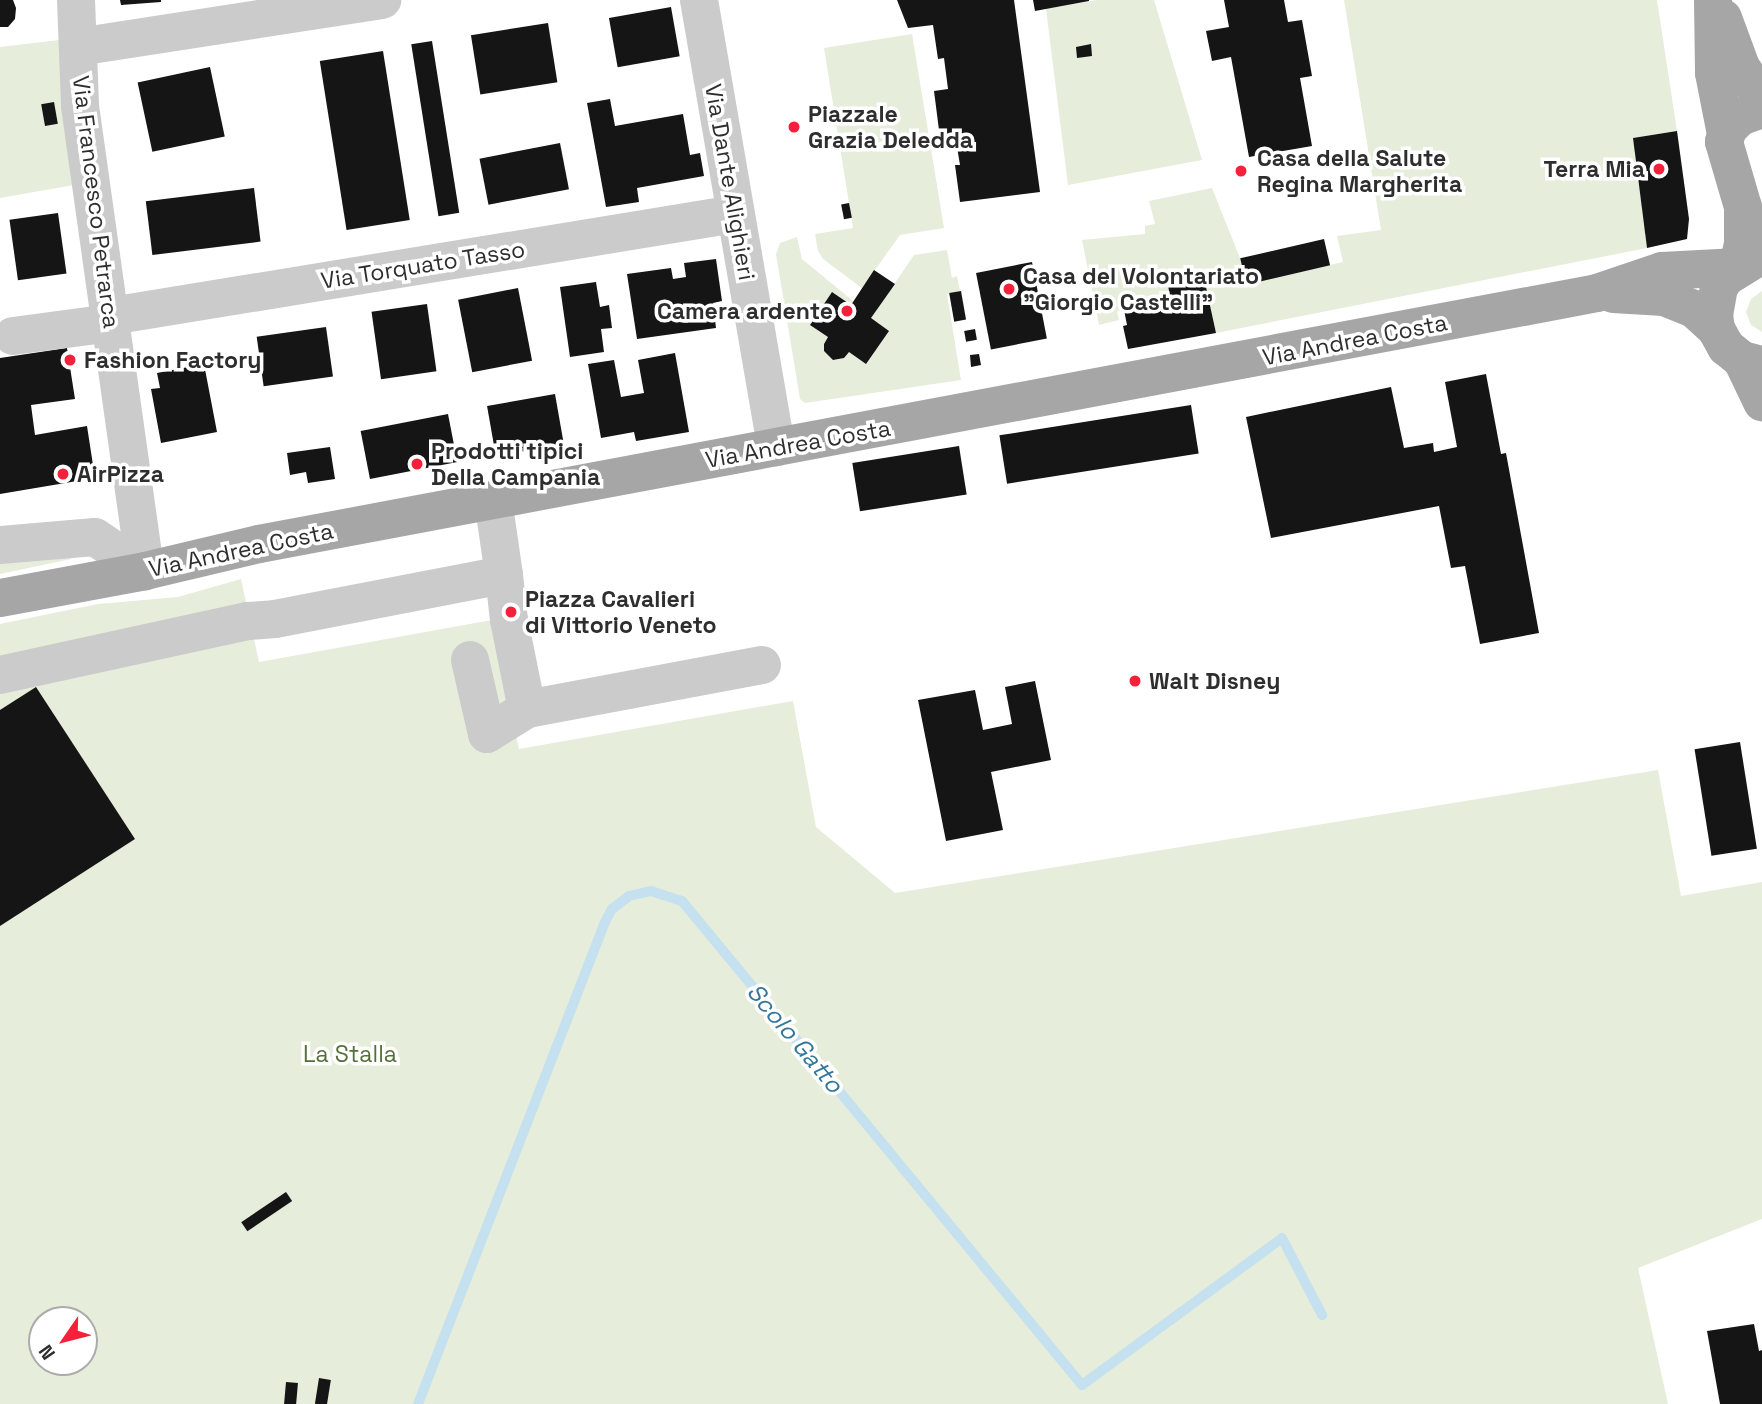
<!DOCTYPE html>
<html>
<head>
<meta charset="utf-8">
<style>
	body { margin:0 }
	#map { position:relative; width:1762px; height:1404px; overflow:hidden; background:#fff; font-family:"Space Grotesk",sans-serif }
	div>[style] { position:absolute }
	.green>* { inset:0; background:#e6eddb }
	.stream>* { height:10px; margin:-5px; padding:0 5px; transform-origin:5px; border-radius:5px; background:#c5e1ef }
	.building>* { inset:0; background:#151515; transform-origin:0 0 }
	.minor>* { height:38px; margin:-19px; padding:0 19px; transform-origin:19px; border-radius:19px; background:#cbcbcb }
	.major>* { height:38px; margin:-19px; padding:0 19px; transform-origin:19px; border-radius:19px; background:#a6a6a6 }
	.dots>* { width:19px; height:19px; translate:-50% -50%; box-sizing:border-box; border:4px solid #fff; border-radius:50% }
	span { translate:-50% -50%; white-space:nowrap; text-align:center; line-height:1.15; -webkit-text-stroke:7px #fff; paint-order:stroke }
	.poi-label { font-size:23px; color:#2e2e2e; font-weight:700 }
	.left { translate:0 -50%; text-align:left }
	.right { translate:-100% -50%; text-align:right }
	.street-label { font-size:23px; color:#2e2e2e }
	.park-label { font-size:23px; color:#546f37 }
	.water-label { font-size:24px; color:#347799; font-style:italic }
	.north { position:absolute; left:28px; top:1306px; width:70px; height:70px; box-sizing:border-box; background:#fff; border:2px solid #ababab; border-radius:50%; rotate:235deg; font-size:19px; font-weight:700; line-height:28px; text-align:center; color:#2e2e2e }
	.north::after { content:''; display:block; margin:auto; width:24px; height:32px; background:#f6203a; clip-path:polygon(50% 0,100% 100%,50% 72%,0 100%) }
</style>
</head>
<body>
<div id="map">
	<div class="green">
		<div style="clip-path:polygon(1097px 0,1154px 0,1202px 160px,1068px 185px,1046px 9px)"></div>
		<div style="clip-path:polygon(1344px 0,1657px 0,1677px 131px,1633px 138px,1647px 248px,1216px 333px,1203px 278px,1168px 285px,1171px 300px,1117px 311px,1119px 320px,1099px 325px,1082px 240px,1145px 234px,1145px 226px,1155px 224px,1149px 201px,1212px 188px,1240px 258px,1246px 284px,1343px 262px,1337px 236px,1381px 230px)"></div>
		<div style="clip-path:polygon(912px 34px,944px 228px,900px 235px,862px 288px,823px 259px,818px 251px,815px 234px,853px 228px,824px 48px)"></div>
		<div style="clip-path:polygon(59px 40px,74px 185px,0 198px,0 47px)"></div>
		<div style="clip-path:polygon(797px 237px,802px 259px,853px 301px,851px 305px,832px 292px,810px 325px,828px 337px,824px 344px,824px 351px,833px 360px,844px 358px,914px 255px,947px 250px,952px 278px,957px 276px,960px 291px,947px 294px,961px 380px,805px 403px,800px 399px,776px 254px,780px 243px)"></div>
		<div style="clip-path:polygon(1762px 291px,1762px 332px,1751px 325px,1746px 312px,1751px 299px)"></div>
		<div style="clip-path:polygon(68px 547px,71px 559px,0 574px,0 557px)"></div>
		<div style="clip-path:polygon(evenodd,241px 579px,259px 662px,492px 620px,519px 749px,793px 701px,816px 827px,895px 893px,1658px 770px,1681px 896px,1762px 882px,1762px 1219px,1638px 1268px,1668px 1404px,0 1404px,0 624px,98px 604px,178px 597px,241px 579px,42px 1320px,84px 1320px,84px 1362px,42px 1362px,42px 1320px)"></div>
	</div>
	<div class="stream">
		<div style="left:418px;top:1404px;width:517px;rotate:-68.8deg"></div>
		<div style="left:605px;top:922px;width:15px;rotate:-62deg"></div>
		<div style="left:612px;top:909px;width:21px;rotate:-37deg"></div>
		<div style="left:629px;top:896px;width:23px;rotate:-13deg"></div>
		<div style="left:651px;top:891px;width:33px;rotate:18deg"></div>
		<div style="left:682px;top:901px;width:628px;rotate:50.43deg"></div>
		<div style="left:1082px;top:1385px;width:248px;rotate:-36.3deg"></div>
		<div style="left:1282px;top:1238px;width:87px;rotate:62.5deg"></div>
	</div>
	<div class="building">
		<div style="clip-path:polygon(0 0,13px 0,16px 8px,15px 19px,8px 27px,0 27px)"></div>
		<div style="clip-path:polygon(120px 0,161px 0,161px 2px,121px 5px)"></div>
		<div style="clip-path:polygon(897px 0,1014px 0,1040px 192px,960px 202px,955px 165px,960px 165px,955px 135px,940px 138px,934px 91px,948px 89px,944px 58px,938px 59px,933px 25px,908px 28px)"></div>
		<div style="clip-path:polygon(1033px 0,1089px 0,1089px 1px,1035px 11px)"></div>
		<div style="clip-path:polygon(1224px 0,1284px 0,1288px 22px,1302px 20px,1312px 76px,1300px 78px,1312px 146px,1249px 157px,1231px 57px,1212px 61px,1206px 31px,1229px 27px)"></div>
		<div style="left:671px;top:7px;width:50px;height:63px;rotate:80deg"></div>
		<div style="left:548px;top:23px;width:60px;height:78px;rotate:81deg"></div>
		<div style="left:432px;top:41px;width:174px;height:21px;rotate:81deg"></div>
		<div style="clip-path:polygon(1091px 44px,1092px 56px,1077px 58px,1076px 47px)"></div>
		<div style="left:383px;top:51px;width:171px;height:64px;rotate:81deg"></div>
		<div style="left:210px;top:67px;width:71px;height:74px;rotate:78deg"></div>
		<div style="clip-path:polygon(610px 99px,615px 126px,683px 114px,690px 155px,700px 153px,704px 176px,637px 188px,639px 202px,606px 207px,587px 103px)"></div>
		<div style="left:54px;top:102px;width:22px;height:13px;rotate:80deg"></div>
		<div style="clip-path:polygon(1677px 131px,1689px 219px,1687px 239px,1647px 248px,1633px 138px)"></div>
		<div style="left:560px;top:143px;width:47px;height:82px;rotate:79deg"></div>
		<div style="left:254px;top:188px;width:54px;height:109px;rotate:83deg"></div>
		<div style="left:849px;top:203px;width:15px;height:8px;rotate:79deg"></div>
		<div style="left:58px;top:213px;width:61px;height:49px;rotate:82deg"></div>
		<div style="left:1324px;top:239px;width:27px;height:86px;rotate:77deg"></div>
		<div style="clip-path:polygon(716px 259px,722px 301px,713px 303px,716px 328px,637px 339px,627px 274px,671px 268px,673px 279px,686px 277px,684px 263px)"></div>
		<div style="left:1032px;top:262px;width:78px;height:57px;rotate:79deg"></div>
		<div style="clip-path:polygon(874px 270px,895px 284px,871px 318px,889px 331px,866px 364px,849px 352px,844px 358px,833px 360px,824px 351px,824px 344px,828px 337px,810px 325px,832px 292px,851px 305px)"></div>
		<div style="clip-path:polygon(1204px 278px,1216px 333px,1128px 349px,1123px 326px,1127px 325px,1124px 310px,1171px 300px,1168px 286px)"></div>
		<div style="clip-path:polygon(596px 282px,600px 307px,609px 305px,612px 328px,601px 329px,604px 352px,570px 357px,560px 287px)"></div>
		<div style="left:518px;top:288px;width:74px;height:61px;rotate:79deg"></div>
		<div style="left:961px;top:291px;width:29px;height:12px;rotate:80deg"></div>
		<div style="left:427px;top:304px;width:68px;height:56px;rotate:82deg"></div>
		<div style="left:326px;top:327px;width:50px;height:70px;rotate:82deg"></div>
		<div style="left:975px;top:329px;width:11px;height:11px;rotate:80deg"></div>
		<div style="clip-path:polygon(67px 348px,75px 399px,31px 405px,35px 435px,87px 426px,95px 478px,0 494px,0 358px)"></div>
		<div style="clip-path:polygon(675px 353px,689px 432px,636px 441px,634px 432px,601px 438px,588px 364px,614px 360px,621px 397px,644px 393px,638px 360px)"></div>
		<div style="clip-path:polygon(979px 354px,981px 365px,971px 367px,970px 355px)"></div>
		<div style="clip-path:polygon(204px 364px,217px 432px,161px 443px,151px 389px,160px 388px,157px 373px)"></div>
		<div style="clip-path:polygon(1486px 374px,1501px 454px,1506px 453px,1539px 633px,1480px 644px,1465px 566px,1451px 568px,1439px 506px,1271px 538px,1246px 417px,1391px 387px,1404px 448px,1433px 443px,1434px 452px,1457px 447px,1445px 382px)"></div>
		<div style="left:555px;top:394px;width:51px;height:69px;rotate:80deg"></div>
		<div style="left:1191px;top:405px;width:49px;height:194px;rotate:81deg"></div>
		<div style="left:448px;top:414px;width:49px;height:89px;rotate:79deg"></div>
		<div style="left:959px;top:446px;width:49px;height:108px;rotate:81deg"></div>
		<div style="clip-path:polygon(330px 447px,335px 479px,308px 483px,306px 472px,290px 475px,287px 453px)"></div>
		<div style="clip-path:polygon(1035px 681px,1051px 760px,991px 772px,1003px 830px,946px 841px,918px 700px,975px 690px,983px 730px,1012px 724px,1005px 687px)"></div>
		<div style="clip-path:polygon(36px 687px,135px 839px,0 926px,0 710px)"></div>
		<div style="left:1740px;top:742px;width:108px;height:46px;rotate:81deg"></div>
		<div style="left:286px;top:1192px;width:11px;height:54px;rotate:56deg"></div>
		<div style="clip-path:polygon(1754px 1324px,1759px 1351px,1762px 1350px,1762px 1404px,1720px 1404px,1707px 1331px)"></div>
		<div style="left:319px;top:1378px;width:12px;height:26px;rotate:9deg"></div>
		<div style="left:286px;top:1382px;width:12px;height:22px;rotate:5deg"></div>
	</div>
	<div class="minor">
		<div style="left:76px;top:0;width:106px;rotate:87.8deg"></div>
		<div style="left:80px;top:106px;width:470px;rotate:82deg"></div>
		<div style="left:699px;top:0;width:454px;rotate:80.2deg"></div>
		<div style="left:78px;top:47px;width:308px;rotate:-8.8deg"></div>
		<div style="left:111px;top:316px;width:632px;rotate:-9.28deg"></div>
		<div style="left:13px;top:336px;width:100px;rotate:-7.5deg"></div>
		<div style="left:0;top:545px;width:95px;rotate:-4.8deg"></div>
		<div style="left:95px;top:537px;width:60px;rotate:34.2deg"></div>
		<div style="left:504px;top:575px;width:45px;rotate:83.7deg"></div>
		<div style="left:509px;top:620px;width:91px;rotate:78.6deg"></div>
		<div style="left:527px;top:709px;width:239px;rotate:-10.6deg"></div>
		<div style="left:470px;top:660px;width:76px;rotate:77.1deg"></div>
		<div style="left:487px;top:734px;width:47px;rotate:-32deg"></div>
		<div style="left:0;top:675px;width:254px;rotate:-12.3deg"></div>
		<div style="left:248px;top:621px;width:27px;rotate:-4deg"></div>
		<div style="left:275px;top:619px;width:233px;rotate:-10.9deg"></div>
		<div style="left:504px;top:575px;width:76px;rotate:-98.3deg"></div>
	</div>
	<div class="major">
		<div style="left:1713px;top:0;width:73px;rotate:89.2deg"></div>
		<div style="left:1714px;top:73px;width:62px;rotate:78.9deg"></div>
		<div style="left:1723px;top:18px;width:52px;rotate:69.8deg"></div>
		<div style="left:1741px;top:67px;width:37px;rotate:56deg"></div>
		<div style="left:1752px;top:261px;width:31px;rotate:148deg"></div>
		<div style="left:1726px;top:277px;width:12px;rotate:125deg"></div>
		<div style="left:1719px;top:287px;width:28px;rotate:100deg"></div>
		<div style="left:1714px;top:315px;width:14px;rotate:82deg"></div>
		<div style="left:1716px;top:329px;width:21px;rotate:61deg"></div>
		<div style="left:1726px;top:347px;width:21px;rotate:39deg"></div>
		<div style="left:1742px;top:360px;width:21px;rotate:14deg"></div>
		<div style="left:1738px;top:267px;width:24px;rotate:-78deg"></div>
		<div style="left:1743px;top:244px;width:37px;rotate:-90deg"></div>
		<div style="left:1743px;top:207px;width:68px;rotate:-106.3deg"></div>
		<div style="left:1724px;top:142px;width:14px;rotate:-73deg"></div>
		<div style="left:1728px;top:129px;width:17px;rotate:-45deg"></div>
		<div style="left:1740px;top:117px;width:23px;rotate:-20deg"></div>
		<div style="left:1613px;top:294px;width:51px;rotate:3.4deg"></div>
		<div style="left:1664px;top:297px;width:32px;rotate:22deg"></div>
		<div style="left:1694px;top:309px;width:30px;rotate:42deg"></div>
		<div style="left:1742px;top:360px;width:47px;rotate:64.5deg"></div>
		<div style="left:0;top:598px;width:147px;rotate:-10.5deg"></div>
		<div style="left:145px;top:571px;width:117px;rotate:-13.3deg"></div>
		<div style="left:259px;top:544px;width:1361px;rotate:-10.62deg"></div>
		<div style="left:1597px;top:293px;width:69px;rotate:-18.7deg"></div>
		<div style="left:1662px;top:271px;width:76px;rotate:-3deg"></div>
	</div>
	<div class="dots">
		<div style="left:794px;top:127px;background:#f6203a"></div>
		<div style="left:1659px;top:169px;background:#f6203a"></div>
		<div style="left:1241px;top:171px;background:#f6203a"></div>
		<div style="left:1009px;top:289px;background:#f6203a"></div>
		<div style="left:847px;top:311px;background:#f6203a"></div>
		<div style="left:70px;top:360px;background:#f6203a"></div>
		<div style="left:417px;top:464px;background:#f6203a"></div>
		<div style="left:63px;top:474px;background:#f6203a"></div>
		<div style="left:511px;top:612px;background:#f6203a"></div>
		<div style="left:1135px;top:681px;background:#f6203a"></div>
	</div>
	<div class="poi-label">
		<span class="left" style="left:808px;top:127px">Piazzale<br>Grazia Deledda</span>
		<span class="left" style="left:1257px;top:171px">Casa della Salute<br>Regina Margherita</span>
		<span class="right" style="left:1645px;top:169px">Terra Mia</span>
		<span class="left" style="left:1023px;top:289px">Casa del Volontariato<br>"Giorgio Castelli"</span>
		<span class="right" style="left:833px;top:311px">Camera ardente</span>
		<span class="left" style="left:84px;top:360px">Fashion Factory</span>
		<span class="left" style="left:431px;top:464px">Prodotti tipici<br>Della Campania</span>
		<span class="left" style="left:77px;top:474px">AirPizza</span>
		<span class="left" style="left:525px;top:612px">Piazza Cavalieri<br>di Vittorio Veneto</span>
		<span class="left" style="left:1149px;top:681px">Walt Disney</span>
	</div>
	<div class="street-label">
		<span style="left:730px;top:182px;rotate:80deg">Via Dante Alighieri</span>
		<span style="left:96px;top:202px;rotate:83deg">Via Francesco Petrarca</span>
		<span style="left:423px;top:265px;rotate:-9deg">Via Torquato Tasso</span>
		<span style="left:1355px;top:340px;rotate:-11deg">Via Andrea Costa</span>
		<span style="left:798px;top:444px;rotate:-10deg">Via Andrea Costa</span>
		<span style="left:241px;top:550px;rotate:-12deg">Via Andrea Costa</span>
	</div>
	<div class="park-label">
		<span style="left:350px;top:1054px">La Stalla</span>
	</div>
	<div class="water-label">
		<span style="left:795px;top:1038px;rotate:50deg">Scolo Gatto</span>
	</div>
	<div class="north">N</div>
</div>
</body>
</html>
